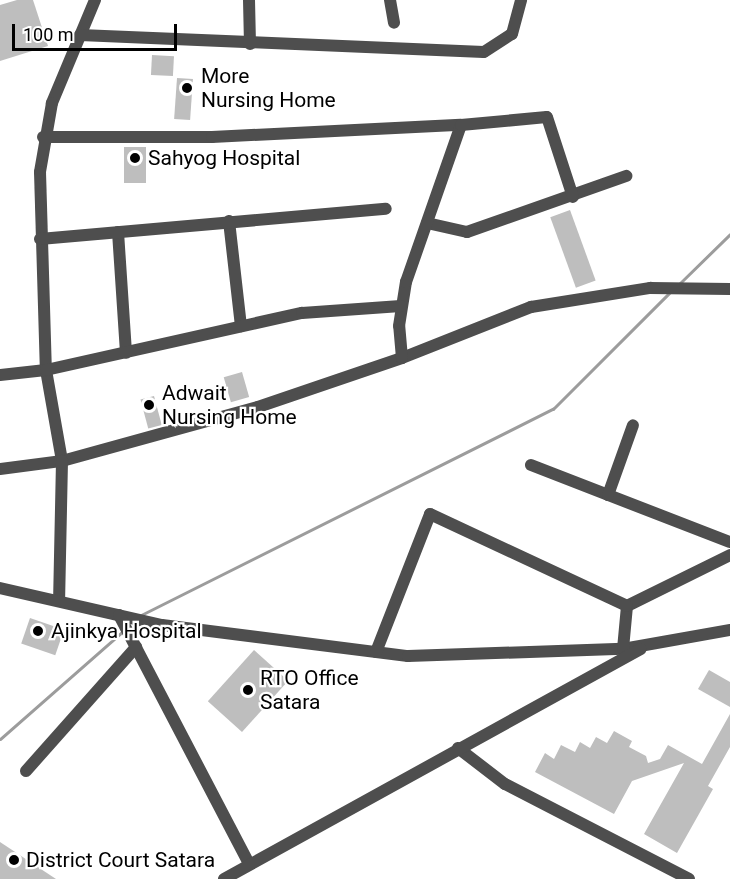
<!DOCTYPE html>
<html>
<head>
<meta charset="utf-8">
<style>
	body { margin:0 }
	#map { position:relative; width:730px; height:879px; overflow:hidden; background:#fff; font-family:Roboto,sans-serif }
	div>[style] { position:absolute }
	.stream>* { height:3px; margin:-1.5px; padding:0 1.5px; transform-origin:1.5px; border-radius:1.5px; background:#9c9c9c }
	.building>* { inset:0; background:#bebebe; transform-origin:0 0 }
	.minor>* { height:12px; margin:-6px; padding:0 6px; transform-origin:6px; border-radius:6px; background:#4e4e4e }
	.dots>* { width:16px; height:16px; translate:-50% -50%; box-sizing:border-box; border:3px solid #fff; border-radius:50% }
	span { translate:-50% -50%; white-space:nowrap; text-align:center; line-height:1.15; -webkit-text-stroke:4.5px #fff; paint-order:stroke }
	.poi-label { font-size:21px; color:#000 }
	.left { translate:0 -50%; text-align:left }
	.scale { position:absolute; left:12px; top:24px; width:165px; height:27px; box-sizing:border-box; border:3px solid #000; border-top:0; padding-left:8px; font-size:18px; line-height:21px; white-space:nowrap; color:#000; -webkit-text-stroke:4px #fff; paint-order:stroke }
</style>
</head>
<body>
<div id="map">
	<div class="stream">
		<div style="left:679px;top:284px;width:71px;rotate:-44.4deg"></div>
		<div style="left:139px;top:616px;width:463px;rotate:-26.6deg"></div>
		<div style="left:553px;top:409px;width:165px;rotate:-45deg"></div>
		<div style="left:0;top:739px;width:164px;rotate:-41.3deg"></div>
	</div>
	<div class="building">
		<div style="clip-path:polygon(17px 0,33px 0,48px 46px,0 61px,0 5px)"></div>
		<div style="left:152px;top:55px;width:22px;height:20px;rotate:3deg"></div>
		<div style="left:177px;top:78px;width:16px;height:41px;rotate:4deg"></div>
		<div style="left:124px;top:147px;width:22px;height:36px"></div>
		<div style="left:570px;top:210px;width:75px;height:21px;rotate:70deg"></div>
		<div style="left:242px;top:372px;width:26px;height:19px;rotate:74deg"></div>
		<div style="left:154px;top:396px;width:30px;height:14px;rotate:75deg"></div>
		<div style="left:30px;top:618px;width:36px;height:27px;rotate:19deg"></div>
		<div style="left:254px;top:650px;width:46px;height:69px;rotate:42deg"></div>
		<div style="clip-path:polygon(709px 670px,730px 682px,730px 707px,698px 689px)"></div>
		<div style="clip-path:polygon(730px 714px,730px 747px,708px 786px,713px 789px,677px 853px,644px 834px,684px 763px,632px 781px,614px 814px,535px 772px,545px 753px,554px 759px,561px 745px,575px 752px,580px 742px,590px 748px,596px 737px,607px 743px,614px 731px,632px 741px,629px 747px,646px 756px,648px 763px,660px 759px,668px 745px,702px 764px)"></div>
		<div style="clip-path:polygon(0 842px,56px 879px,0 879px)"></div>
	</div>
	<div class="minor">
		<div style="left:95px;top:0;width:112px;rotate:112.7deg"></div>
		<div style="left:52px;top:103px;width:70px;rotate:99.9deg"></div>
		<div style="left:40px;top:172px;width:198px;rotate:88.3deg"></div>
		<div style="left:46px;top:370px;width:92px;rotate:80deg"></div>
		<div style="left:62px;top:461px;width:203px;rotate:-15.4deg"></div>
		<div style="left:258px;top:407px;width:152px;rotate:-18.8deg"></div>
		<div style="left:402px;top:358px;width:139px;rotate:-21.6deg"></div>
		<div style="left:531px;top:307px;width:121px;rotate:-9.1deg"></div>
		<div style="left:650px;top:288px;width:80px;rotate:0.7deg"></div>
		<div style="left:249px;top:0;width:44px;rotate:88.7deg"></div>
		<div style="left:390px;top:0;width:23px;rotate:80deg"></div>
		<div style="left:80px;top:35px;width:404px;rotate:2.4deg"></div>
		<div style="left:484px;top:52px;width:33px;rotate:-33deg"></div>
		<div style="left:512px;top:34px;width:35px;rotate:-75deg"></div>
		<div style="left:43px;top:137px;width:169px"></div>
		<div style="left:212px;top:137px;width:249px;rotate:-2.8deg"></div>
		<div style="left:229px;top:221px;width:106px;rotate:83.5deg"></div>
		<div style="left:427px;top:223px;width:41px;rotate:12.7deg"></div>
		<div style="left:467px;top:232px;width:169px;rotate:-19.4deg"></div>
		<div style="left:118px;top:232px;width:121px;rotate:86.2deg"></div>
		<div style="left:40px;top:239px;width:347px;rotate:-5deg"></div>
		<div style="left:402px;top:358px;width:32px;rotate:-95deg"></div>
		<div style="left:399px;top:326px;width:45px;rotate:-81deg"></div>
		<div style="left:406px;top:282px;width:166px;rotate:-70.7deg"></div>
		<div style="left:461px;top:125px;width:86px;rotate:-5.3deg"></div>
		<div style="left:547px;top:117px;width:84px;rotate:72deg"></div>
		<div style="left:0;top:375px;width:46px;rotate:-6.2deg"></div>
		<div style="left:46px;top:370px;width:262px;rotate:-12.6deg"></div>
		<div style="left:302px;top:313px;width:99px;rotate:-4deg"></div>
		<div style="left:531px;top:465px;width:213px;rotate:21.2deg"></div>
		<div style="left:0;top:469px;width:63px;rotate:-7.4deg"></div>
		<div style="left:62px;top:461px;width:140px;rotate:91.2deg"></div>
		<div style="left:608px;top:495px;width:74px;rotate:-70.3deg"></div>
		<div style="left:0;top:588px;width:166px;rotate:12.9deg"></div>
		<div style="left:162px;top:625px;width:248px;rotate:7.2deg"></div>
		<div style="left:408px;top:656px;width:215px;rotate:-1.9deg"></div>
		<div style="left:623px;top:649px;width:109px;rotate:-10.1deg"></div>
		<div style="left:119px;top:615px;width:279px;rotate:62.4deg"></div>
		<div style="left:623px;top:649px;width:43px;rotate:-84.7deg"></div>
		<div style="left:627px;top:606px;width:115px;rotate:-26.3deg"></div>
		<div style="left:376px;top:652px;width:148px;rotate:-68.6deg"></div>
		<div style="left:430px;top:514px;width:217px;rotate:25deg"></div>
		<div style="left:458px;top:748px;width:59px;rotate:37.5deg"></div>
		<div style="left:505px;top:784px;width:207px;rotate:27.3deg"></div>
		<div style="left:26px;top:771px;width:166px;rotate:-48.4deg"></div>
		<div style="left:224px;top:879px;width:476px;rotate:-28.9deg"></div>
	</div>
	<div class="dots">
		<div style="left:187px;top:88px;background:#000"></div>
		<div style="left:135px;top:158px;background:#000"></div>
		<div style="left:149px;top:405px;background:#000"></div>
		<div style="left:38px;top:631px;background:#000"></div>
		<div style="left:248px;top:690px;background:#000"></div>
		<div style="left:14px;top:860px;background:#000"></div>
	</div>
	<div class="poi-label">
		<span class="left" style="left:201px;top:88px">More<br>Nursing Home</span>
		<span class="left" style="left:148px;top:158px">Sahyog Hospital</span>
		<span class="left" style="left:162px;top:405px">Adwait<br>Nursing Home</span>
		<span class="left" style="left:51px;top:631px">Ajinkya Hospital</span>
		<span class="left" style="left:260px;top:690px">RTO Office<br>Satara</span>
		<span class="left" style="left:26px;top:860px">District Court Satara</span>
	</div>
	<div class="scale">100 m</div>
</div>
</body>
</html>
